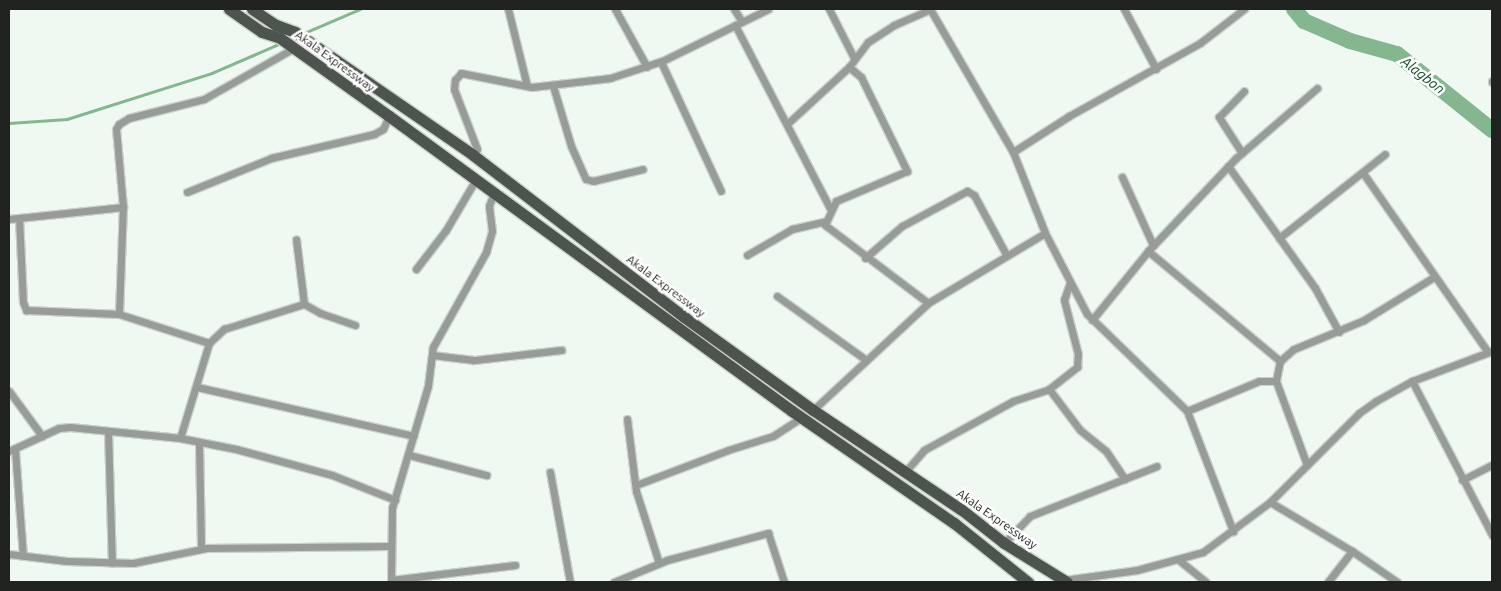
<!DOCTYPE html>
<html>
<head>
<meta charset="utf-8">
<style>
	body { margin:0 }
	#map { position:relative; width:1501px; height:591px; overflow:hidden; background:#eff9f1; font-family:Ubuntu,sans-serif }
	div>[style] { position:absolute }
	.stream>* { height:2.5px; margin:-1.25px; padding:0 1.25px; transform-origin:1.25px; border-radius:1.25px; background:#84b790 }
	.river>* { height:16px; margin:-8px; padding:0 8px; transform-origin:8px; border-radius:8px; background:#84b790 }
	.roads { filter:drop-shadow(1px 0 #cad2cb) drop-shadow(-1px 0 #cad2cb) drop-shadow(0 1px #cad2cb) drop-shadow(0 -1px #cad2cb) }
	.street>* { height:7px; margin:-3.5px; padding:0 3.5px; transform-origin:3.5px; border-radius:3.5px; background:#989c99 }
	.primary>* { height:11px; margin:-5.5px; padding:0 5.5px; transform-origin:5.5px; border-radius:5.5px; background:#4d544e }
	span { translate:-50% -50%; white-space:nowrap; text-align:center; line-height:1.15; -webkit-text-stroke:5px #fff; paint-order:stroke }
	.street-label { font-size:12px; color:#1f221f }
	.water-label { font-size:14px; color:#013f1b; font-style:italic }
	.frame { position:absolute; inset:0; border:10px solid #1f221f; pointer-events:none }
</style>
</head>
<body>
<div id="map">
	<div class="stream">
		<div style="left:302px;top:34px;width:63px;rotate:-23.3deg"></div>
		<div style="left:9px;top:123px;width:58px;rotate:-3.9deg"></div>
		<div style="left:67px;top:119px;width:152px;rotate:-17.6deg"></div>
		<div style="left:212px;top:73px;width:75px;rotate:-23.5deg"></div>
	</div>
	<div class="river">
		<div style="left:1294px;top:9px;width:16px;rotate:50deg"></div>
		<div style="left:1304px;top:21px;width:50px;rotate:23.5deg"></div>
		<div style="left:1350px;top:41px;width:49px;rotate:15.5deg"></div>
		<div style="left:1397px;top:54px;width:122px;rotate:38.7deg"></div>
	</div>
	<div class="roads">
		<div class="street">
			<div style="left:508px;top:9px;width:79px;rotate:76.1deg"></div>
			<div style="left:615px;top:9px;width:66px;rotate:61.1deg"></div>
			<div style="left:734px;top:9px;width:15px;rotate:58deg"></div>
			<div style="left:829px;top:9px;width:55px;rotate:63deg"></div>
			<div style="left:930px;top:9px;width:165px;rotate:59.9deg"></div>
			<div style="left:1013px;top:152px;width:87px;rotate:68.4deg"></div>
			<div style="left:1045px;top:233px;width:91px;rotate:62.6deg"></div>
			<div style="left:1087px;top:314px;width:139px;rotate:44.1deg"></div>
			<div style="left:1187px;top:411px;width:129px;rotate:69deg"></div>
			<div style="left:1124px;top:9px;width:68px;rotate:61.9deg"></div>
			<div style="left:735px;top:25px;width:206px;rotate:62.6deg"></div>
			<div style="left:661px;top:62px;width:142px;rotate:65.1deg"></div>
			<div style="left:849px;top:67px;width:16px;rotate:40deg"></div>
			<div style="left:861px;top:77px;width:105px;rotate:63.9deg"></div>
			<div style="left:907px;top:171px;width:77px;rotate:157.1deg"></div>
			<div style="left:836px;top:201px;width:26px;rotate:115deg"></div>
			<div style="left:825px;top:225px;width:129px;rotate:37.1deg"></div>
			<div style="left:1492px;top:82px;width:1px;rotate:-90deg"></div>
			<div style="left:553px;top:86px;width:63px;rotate:73.3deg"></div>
			<div style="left:571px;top:146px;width:36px;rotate:66deg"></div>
			<div style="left:586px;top:179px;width:7px;rotate:16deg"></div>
			<div style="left:593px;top:181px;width:51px;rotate:-13.5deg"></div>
			<div style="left:787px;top:124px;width:84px;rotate:-42.6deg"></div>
			<div style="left:849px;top:67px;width:31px;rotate:-53deg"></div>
			<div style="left:868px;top:42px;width:31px;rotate:-33deg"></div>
			<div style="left:894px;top:25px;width:40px;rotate:-23.4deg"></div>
			<div style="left:1013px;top:152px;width:67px;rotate:-32.7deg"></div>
			<div style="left:1069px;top:116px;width:150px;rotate:-29.1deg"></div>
			<div style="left:1200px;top:43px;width:56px;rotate:-37.7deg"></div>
			<div style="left:1242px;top:153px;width:43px;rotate:-122.6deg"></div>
			<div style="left:1219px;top:117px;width:36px;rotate:-46deg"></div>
			<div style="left:473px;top:155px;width:7px;rotate:-56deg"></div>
			<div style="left:477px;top:149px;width:64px;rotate:-111deg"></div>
			<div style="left:454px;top:89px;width:9px;rotate:-84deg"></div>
			<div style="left:455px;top:80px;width:9px;rotate:-49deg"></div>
			<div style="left:461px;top:73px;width:72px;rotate:11.2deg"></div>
			<div style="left:532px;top:87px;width:79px;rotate:-6.6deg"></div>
			<div style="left:610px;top:78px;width:55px;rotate:-18.1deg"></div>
			<div style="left:662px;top:61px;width:118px;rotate:-26.1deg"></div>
			<div style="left:1228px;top:166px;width:150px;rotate:54.5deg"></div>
			<div style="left:1315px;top:288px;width:50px;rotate:61.4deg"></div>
			<div style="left:1363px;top:173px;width:218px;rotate:55.1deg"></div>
			<div style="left:1122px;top:177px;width:75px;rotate:65.5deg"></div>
			<div style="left:187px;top:192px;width:91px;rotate:-22deg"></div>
			<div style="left:271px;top:158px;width:106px;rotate:-13.1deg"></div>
			<div style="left:374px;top:134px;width:10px;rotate:-29deg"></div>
			<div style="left:383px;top:129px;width:14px;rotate:-65deg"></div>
			<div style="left:19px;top:218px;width:84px;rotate:87.3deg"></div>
			<div style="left:23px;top:302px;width:9px;rotate:69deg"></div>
			<div style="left:26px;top:310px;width:93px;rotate:2.5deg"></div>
			<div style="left:119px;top:314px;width:95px;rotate:17.9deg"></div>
			<div style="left:9px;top:219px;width:115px;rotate:-6deg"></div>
			<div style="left:1279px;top:238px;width:135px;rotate:-38.4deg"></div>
			<div style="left:1148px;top:251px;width:172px;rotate:39.8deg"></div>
			<div style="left:747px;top:255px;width:52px;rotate:-30deg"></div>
			<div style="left:792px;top:229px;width:35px;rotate:-13deg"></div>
			<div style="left:865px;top:258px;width:49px;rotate:-40.9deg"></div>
			<div style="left:902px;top:226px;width:74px;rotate:-28.3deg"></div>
			<div style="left:967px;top:191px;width:8px;rotate:30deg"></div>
			<div style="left:974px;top:195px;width:69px;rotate:61.6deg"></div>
			<div style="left:416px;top:269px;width:49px;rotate:-52.4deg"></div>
			<div style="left:446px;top:230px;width:59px;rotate:-59.5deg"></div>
			<div style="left:777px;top:296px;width:110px;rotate:35.7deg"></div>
			<div style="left:304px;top:304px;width:18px;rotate:29deg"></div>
			<div style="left:320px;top:313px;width:37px;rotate:19deg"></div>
			<div style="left:119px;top:314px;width:107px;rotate:-87.9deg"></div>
			<div style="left:123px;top:207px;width:78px;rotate:-95.1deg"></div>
			<div style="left:116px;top:129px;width:6px;rotate:-59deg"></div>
			<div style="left:119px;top:124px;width:12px;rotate:-31deg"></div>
			<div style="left:129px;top:118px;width:77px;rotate:-14.2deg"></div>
			<div style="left:204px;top:99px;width:103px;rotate:-29.5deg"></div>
			<div style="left:1092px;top:320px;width:89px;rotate:-50.9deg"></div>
			<div style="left:1148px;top:251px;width:128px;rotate:-46.6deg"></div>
			<div style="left:1236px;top:158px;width:107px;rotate:-40.8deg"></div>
			<div style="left:432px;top:355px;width:42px;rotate:6.8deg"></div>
			<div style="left:474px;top:360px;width:88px;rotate:-6.6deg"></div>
			<div style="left:1412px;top:381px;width:174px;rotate:62.5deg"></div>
			<div style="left:197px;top:387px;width:222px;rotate:12.7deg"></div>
			<div style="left:1049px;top:389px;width:51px;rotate:52.9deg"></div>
			<div style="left:1080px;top:430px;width:33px;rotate:39deg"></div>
			<div style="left:1106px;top:451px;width:34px;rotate:56deg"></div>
			<div style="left:9px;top:391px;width:56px;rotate:53.7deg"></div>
			<div style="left:813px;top:410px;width:157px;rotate:-42.9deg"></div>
			<div style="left:928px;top:303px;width:136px;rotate:-30.9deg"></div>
			<div style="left:1187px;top:411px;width:78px;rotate:-22.6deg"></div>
			<div style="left:1259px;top:381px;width:17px"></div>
			<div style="left:627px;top:419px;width:73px;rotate:82.9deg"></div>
			<div style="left:636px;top:491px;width:76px;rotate:72.3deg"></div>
			<div style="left:108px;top:431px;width:132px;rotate:88.3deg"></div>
			<div style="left:180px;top:438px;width:99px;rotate:-73deg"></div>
			<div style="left:209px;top:343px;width:21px;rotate:-43deg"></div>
			<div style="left:224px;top:329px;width:84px;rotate:-17.4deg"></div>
			<div style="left:304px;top:304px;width:65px;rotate:-97deg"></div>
			<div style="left:199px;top:442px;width:106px;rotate:88.9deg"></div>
			<div style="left:15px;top:450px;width:106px;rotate:85.7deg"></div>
			<div style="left:9px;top:451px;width:55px;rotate:-24.7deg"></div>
			<div style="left:59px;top:428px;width:11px;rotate:-5deg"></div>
			<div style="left:70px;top:427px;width:111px;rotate:5.7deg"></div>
			<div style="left:180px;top:438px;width:57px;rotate:11.1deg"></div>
			<div style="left:236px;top:449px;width:99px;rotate:15.2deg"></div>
			<div style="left:332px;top:475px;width:68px;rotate:21.6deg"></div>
			<div style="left:409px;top:455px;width:80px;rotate:14.6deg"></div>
			<div style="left:1307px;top:465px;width:90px;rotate:-110.3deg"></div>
			<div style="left:1276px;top:381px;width:20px;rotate:-79deg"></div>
			<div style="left:1280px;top:361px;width:18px;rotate:-41deg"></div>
			<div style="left:1294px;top:349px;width:76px;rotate:-22.5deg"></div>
			<div style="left:1364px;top:320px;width:82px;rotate:-31.6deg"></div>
			<div style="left:550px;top:472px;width:112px;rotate:79.7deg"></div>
			<div style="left:905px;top:472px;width:29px;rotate:-49deg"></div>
			<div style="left:924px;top:450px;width:102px;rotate:-28.8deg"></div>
			<div style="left:1013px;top:401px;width:38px;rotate:-18deg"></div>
			<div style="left:1049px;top:389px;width:36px;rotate:-38deg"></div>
			<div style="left:1077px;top:367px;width:13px;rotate:-86deg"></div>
			<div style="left:1078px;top:354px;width:56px;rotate:-104.5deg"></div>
			<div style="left:1064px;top:300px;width:18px;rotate:-71deg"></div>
			<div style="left:1462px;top:480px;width:34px;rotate:-27deg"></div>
			<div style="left:636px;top:485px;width:98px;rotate:-20.8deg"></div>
			<div style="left:728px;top:450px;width:47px;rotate:-17.3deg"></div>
			<div style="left:773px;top:436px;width:33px;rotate:-33deg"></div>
			<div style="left:1270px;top:502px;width:96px;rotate:30.9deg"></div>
			<div style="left:1352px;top:551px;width:39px;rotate:128deg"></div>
			<div style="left:1004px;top:543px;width:37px;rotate:-46deg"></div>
			<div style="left:1030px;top:516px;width:136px;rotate:-21.5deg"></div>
			<div style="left:1352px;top:551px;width:55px;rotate:34.6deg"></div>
			<div style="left:9px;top:554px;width:58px;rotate:6.9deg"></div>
			<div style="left:67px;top:561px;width:66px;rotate:1.7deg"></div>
			<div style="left:133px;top:563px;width:76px;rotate:-11.5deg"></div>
			<div style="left:207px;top:548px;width:184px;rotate:-0.6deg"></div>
			<div style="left:1180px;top:561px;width:33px;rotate:39deg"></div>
			<div style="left:391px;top:580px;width:125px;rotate:-6.9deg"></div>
			<div style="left:1064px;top:580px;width:74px;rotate:-7.8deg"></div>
			<div style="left:1137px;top:570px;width:68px;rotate:-15.3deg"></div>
			<div style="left:1203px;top:552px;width:84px;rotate:-36.7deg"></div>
			<div style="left:1270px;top:502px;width:126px;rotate:-45deg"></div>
			<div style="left:1359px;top:413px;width:21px;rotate:-35deg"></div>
			<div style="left:1376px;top:401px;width:41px;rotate:-29.1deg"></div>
			<div style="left:1412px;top:381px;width:85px;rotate:-20.6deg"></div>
			<div style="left:391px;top:582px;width:74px;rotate:-89.2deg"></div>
			<div style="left:392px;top:508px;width:127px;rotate:-73.6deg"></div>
			<div style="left:428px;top:386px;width:39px;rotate:-83deg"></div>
			<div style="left:433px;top:347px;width:109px;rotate:-60.8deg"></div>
			<div style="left:486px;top:252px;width:22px;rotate:-74deg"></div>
			<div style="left:492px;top:231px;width:25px;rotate:-97deg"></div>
			<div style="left:489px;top:206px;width:15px;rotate:-70deg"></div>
			<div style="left:614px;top:582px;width:57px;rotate:-22.5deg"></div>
			<div style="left:667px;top:560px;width:105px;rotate:-15deg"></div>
			<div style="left:768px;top:533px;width:52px;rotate:71.9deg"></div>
		</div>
		<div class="primary">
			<div style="left:229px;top:9px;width:40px;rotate:34.9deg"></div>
			<div style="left:262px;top:32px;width:19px;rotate:18deg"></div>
			<div style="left:280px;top:38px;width:134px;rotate:35.6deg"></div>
			<div style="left:389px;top:116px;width:499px;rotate:36.2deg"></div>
			<div style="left:792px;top:411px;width:197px;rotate:34.7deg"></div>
			<div style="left:954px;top:523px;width:95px;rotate:38.6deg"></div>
			<div style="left:252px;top:9px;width:29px;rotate:34deg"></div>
			<div style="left:276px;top:25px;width:20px;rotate:20deg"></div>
			<div style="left:295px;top:32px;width:216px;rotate:34.6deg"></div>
			<div style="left:473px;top:155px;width:266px;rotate:37.5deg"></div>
			<div style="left:684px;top:317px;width:159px;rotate:35.8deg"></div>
			<div style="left:813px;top:410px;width:179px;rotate:33.9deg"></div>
			<div style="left:962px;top:510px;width:53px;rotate:38.2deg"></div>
			<div style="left:1004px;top:543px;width:74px;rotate:31.8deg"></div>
		</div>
	</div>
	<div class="street-label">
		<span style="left:335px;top:61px;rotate:36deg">Akala Expressway</span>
		<span style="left:666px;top:286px;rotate:37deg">Akala Expressway</span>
		<span style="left:997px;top:519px;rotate:35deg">Akala Expressway</span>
	</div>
	<div class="water-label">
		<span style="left:1423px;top:75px;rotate:38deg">Alagbon</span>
	</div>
	<div class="frame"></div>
</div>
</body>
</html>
